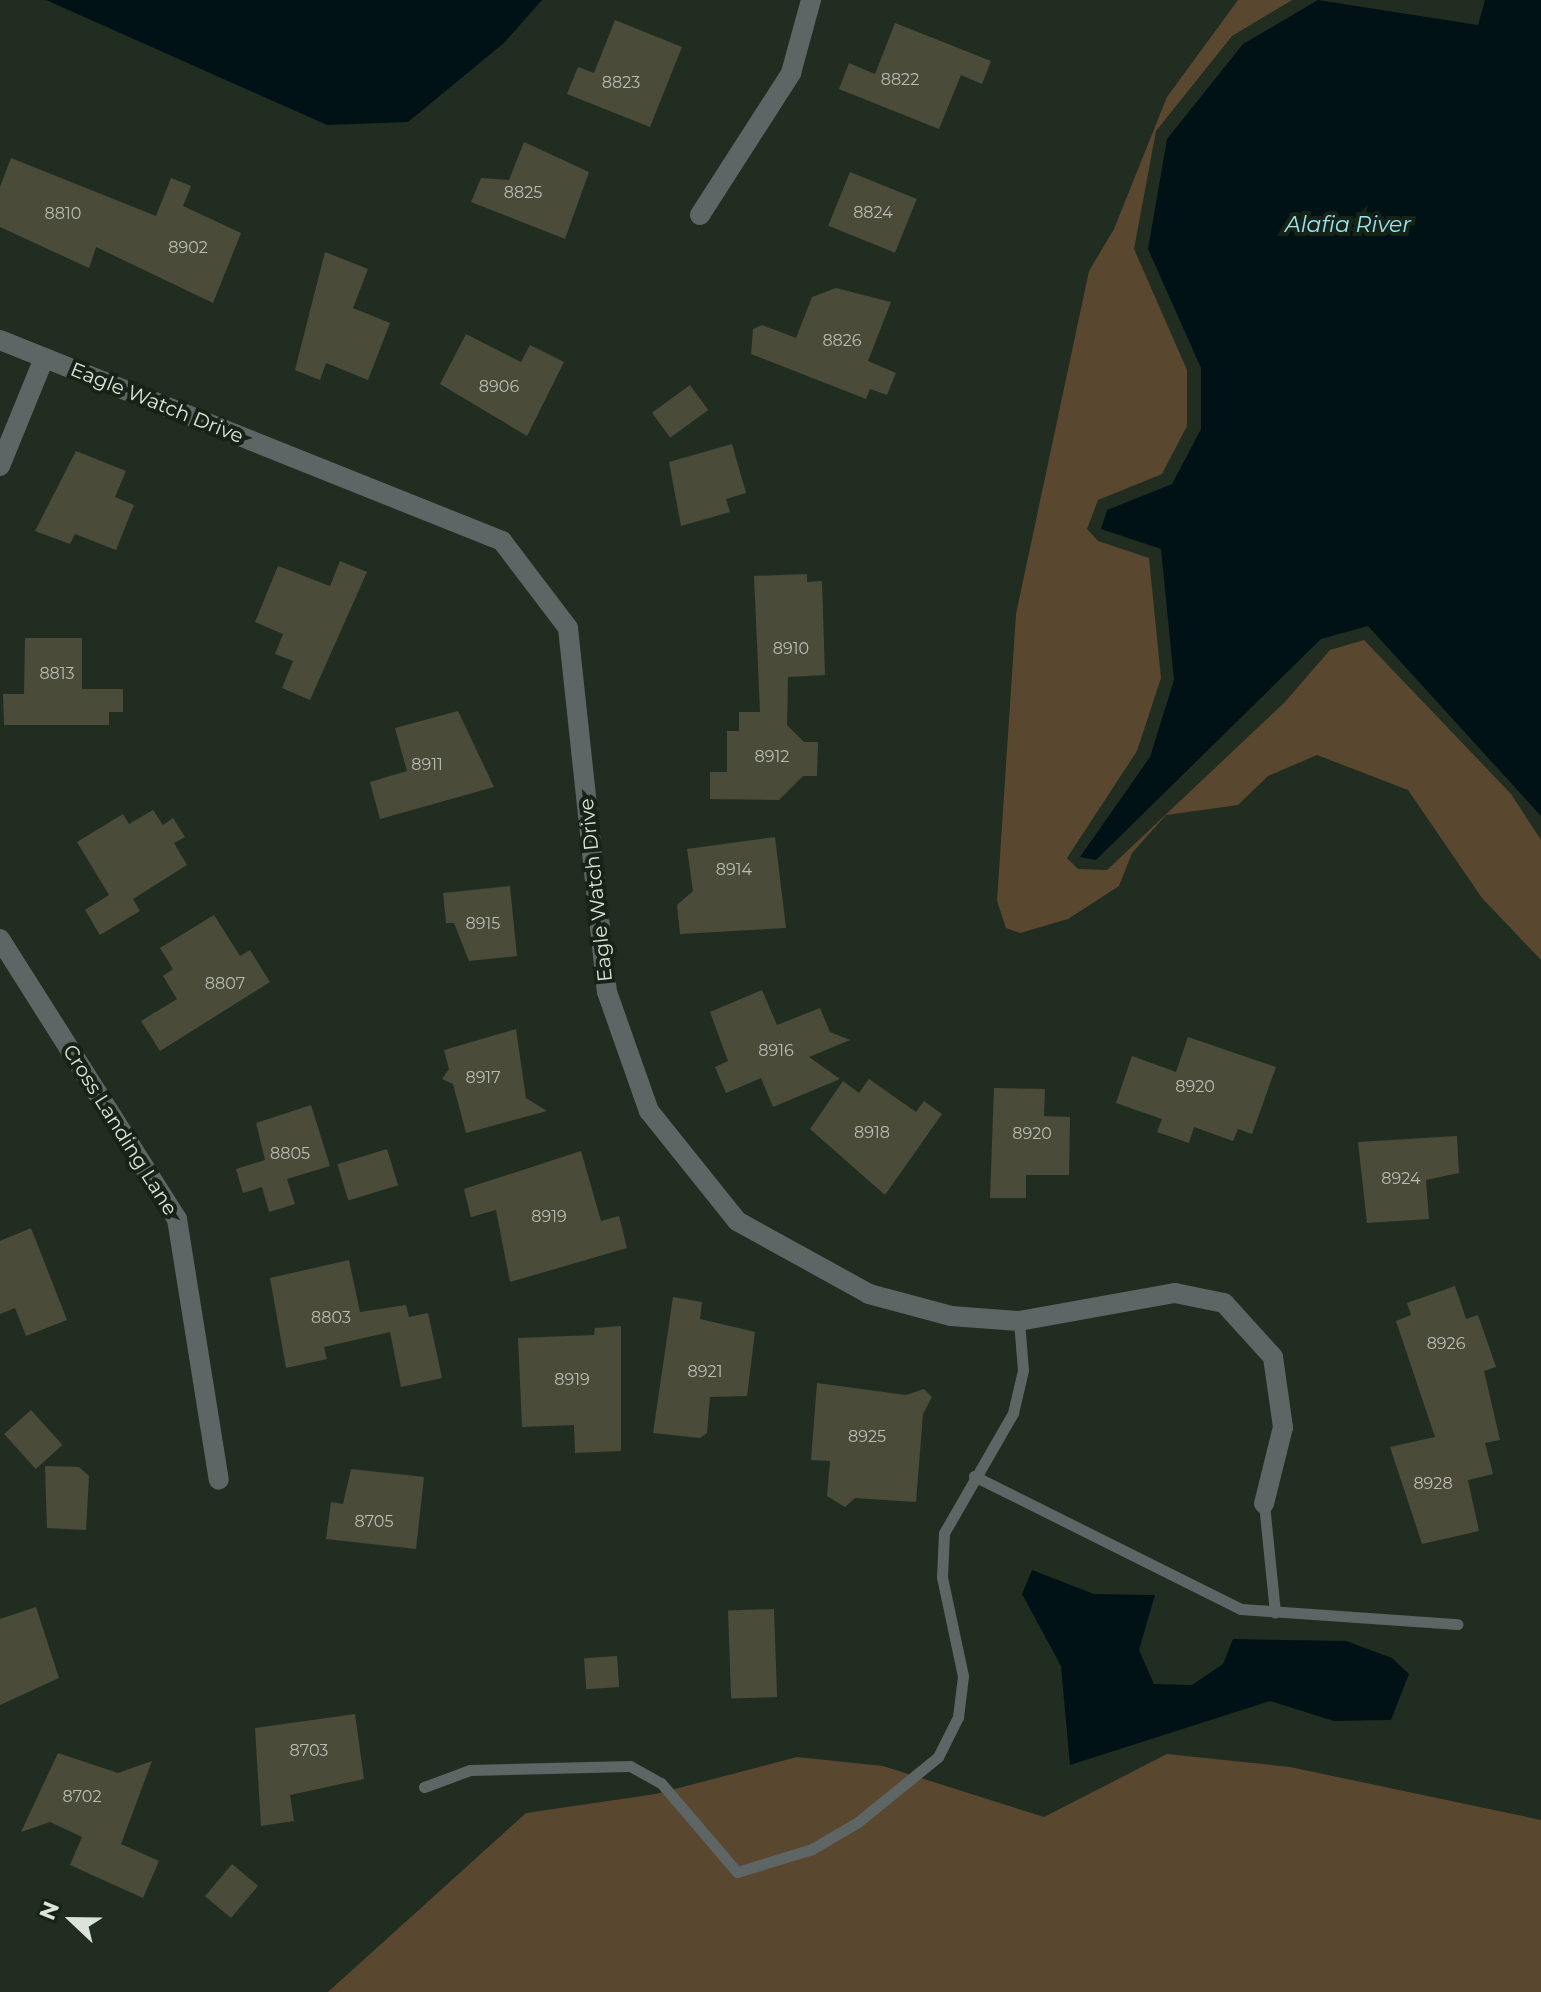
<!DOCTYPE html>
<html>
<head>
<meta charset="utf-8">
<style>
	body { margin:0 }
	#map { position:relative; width:1541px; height:1992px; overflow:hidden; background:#222d21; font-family:Montserrat,sans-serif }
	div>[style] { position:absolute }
	.green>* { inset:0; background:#5a472f }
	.water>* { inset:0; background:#011216 }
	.building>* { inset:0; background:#4b4b3a; transform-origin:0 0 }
	.lane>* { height:11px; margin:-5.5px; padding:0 5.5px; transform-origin:5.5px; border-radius:5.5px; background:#5d6664 }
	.street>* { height:20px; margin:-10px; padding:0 10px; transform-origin:10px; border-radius:10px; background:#5d6664 }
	span { translate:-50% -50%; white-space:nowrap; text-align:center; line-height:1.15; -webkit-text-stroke:8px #182317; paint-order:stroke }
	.number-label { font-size:16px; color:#b8bdb3 }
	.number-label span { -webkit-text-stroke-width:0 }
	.street-label { font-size:20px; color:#dce3db }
	.water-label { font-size:22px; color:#99e3f3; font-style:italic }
	.north { position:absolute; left:32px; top:1880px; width:80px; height:80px; -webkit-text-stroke:6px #182317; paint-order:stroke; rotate:292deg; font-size:22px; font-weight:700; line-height:32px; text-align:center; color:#dce3db }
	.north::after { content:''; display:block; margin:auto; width:28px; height:36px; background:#dce3db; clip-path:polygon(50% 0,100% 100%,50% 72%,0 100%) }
</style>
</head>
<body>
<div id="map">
	<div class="green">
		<div style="clip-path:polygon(1238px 0,1292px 0,1232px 36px,1156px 131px,1134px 249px,1187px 370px,1187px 426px,1162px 474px,1098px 500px,1087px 529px,1098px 541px,1149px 558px,1161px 678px,1137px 751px,1067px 858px,1078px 869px,1107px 870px,1285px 702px,1330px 650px,1364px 640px,1511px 794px,1541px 840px,1541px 960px,1482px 898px,1408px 790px,1317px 755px,1268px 776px,1238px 805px,1166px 815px,1132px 853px,1119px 886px,1068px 919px,1020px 933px,1006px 928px,997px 901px,1016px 614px,1089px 271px,1114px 229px,1167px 97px)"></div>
		<div style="clip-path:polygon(1167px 1754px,1290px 1767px,1541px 1820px,1541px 1992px,328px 1992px,526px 1813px,656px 1794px,797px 1757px,883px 1766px,1044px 1817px)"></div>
	</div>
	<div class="water">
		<div style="clip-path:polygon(46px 0,542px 0,504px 43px,408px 122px,327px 125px)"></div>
		<div style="clip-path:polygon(1318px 0,1478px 25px,1485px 0,1541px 0,1541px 816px,1368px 626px,1321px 639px,1096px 860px,1080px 857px,1150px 757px,1174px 680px,1161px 549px,1101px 529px,1107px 510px,1172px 484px,1201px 429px,1201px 368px,1148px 249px,1167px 139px,1243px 44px)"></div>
		<div style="clip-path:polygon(1032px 1570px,1094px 1594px,1155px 1595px,1139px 1650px,1154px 1684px,1192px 1685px,1223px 1664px,1233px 1639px,1346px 1641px,1392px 1658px,1409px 1674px,1391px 1720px,1334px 1721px,1270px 1701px,1070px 1765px,1061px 1666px,1022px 1594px)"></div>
	</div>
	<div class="building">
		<div style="clip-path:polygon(615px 20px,682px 47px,650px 127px,567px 94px,578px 67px,594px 73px)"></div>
		<div style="clip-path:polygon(895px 23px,991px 61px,982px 84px,961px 75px,939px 129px,839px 89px,849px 63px,875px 74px)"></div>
		<div style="clip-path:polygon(524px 142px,589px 172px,565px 239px,471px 202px,481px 178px,509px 180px)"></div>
		<div style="clip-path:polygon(11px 158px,156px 216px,171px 178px,191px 186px,183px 206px,241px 233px,213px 303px,96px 247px,89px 268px,0 227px,0 187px)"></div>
		<div style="left:850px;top:172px;width:72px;height:58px;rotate:22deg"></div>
		<div style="clip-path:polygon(325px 252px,368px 269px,353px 308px,390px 323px,368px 380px,326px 363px,320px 380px,295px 370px)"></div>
		<div style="clip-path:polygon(836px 288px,891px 302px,868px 361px,896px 373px,887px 395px,870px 389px,866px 399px,751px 354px,753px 329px,762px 325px,796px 338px,812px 297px)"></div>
		<div style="clip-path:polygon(466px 334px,521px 362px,530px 345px,564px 362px,527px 436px,440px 384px)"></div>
		<div style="left:690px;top:385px;width:31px;height:47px;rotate:54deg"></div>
		<div style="clip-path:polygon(732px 444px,746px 493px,726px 499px,730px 512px,681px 526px,669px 462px)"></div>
		<div style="clip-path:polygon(76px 451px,126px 471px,115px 497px,134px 505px,116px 550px,75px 534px,70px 544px,35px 531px)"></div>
		<div style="clip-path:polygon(340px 561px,367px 572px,310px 700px,282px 688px,293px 661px,275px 654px,283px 634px,255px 622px,278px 566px,330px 586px)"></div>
		<div style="clip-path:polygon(807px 574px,807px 582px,822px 581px,825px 675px,788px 677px,787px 725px,804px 742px,818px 742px,817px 776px,803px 776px,779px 800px,710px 799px,710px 772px,727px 772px,727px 731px,739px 731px,739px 712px,760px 712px,754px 576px)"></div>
		<div style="clip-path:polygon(25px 638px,82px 638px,82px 689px,123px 689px,123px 712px,109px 712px,109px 725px,4px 725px,3px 694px,24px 694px)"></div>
		<div style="clip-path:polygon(458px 711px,494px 787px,380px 819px,370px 782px,407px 771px,395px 728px)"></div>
		<div style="clip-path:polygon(153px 810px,163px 825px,173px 818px,185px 837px,174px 843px,187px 865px,133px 899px,140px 911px,100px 935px,85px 910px,109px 895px,77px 842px,123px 814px,129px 824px)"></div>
		<div style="clip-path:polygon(775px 837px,786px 928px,680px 934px,677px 905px,693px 891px,687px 849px)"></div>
		<div style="clip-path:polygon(510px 886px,517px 956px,469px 961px,454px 923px,446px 923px,443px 893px)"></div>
		<div style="clip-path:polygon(214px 915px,240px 956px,250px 950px,270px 982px,160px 1051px,141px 1021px,177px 999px,163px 976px,173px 969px,160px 948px)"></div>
		<div style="clip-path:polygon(762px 990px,777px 1025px,820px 1008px,830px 1032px,850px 1040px,809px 1057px,840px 1079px,773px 1107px,761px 1078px,726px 1093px,715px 1067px,728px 1061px,710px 1012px)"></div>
		<div style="clip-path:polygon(516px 1029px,526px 1098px,547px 1111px,466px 1133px,453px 1084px,442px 1079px,449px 1069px,444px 1050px)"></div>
		<div style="clip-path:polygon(1188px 1037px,1276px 1067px,1252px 1134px,1238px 1129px,1233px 1141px,1194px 1127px,1189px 1143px,1157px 1132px,1162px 1119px,1116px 1103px,1132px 1056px,1176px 1072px)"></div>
		<div style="clip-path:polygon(869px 1079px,916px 1112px,924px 1101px,942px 1114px,885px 1195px,810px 1129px,843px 1081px,859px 1093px)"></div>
		<div style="clip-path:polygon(994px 1088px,1045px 1089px,1044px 1116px,1070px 1117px,1069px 1175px,1026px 1175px,1026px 1198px,990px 1198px)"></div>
		<div style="clip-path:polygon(311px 1105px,330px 1166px,287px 1179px,295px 1204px,269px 1212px,262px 1187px,243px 1193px,236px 1169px,265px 1160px,256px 1123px)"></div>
		<div style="clip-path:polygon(1457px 1136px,1459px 1173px,1426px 1180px,1429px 1219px,1367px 1223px,1358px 1142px)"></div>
		<div style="left:387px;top:1149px;width:38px;height:52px;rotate:73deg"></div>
		<div style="clip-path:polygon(581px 1151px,601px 1221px,619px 1216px,627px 1248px,510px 1282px,496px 1210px,471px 1217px,464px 1189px)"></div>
		<div style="clip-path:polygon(31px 1228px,67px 1320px,26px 1336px,15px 1308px,0 1314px,0 1241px)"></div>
		<div style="clip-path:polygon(349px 1260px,360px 1312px,406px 1305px,409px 1317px,428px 1313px,442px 1378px,401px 1387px,390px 1332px,324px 1347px,327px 1359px,286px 1368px,270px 1278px)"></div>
		<div style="clip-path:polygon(1455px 1286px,1466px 1319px,1478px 1315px,1496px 1367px,1484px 1371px,1500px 1440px,1485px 1443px,1493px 1474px,1468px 1480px,1479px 1531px,1422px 1544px,1390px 1447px,1435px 1437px,1396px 1321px,1411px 1315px,1407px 1303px)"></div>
		<div style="clip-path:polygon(673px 1297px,702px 1302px,700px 1319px,755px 1332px,747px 1396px,710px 1397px,707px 1433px,700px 1438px,653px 1433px)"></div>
		<div style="clip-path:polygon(621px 1326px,621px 1451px,575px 1453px,574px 1425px,522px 1427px,518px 1338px,594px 1335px,595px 1328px)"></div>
		<div style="clip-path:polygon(817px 1383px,906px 1395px,924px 1389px,932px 1397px,923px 1414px,916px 1502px,855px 1498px,845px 1507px,827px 1496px,830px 1461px,811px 1460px)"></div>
		<div style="left:31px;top:1410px;width:47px;height:36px;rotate:48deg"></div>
		<div style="clip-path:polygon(45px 1466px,79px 1467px,89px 1476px,86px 1530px,47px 1528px)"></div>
		<div style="clip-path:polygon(351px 1469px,424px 1477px,416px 1549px,326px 1539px,331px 1502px,343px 1504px)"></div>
		<div style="clip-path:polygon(36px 1607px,59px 1678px,0 1705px,0 1619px)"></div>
		<div style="left:774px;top:1609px;width:88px;height:46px;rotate:88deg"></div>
		<div style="left:617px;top:1656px;width:31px;height:33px;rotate:86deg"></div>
		<div style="clip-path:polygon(355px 1714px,364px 1779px,290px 1795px,294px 1821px,261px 1826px,255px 1728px)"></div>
		<div style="clip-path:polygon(58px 1753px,118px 1773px,152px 1761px,121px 1844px,159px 1861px,143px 1898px,70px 1865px,82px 1837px,50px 1822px,21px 1832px)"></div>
		<div style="left:232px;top:1864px;width:34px;height:42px;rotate:40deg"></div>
	</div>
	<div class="lane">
		<div style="left:974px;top:1476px;width:298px;rotate:26.5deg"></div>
		<div style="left:1241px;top:1609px;width:217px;rotate:4deg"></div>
		<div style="left:1264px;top:1504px;width:109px;rotate:84.2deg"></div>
		<div style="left:424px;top:1787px;width:49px;rotate:-20.3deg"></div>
		<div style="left:470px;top:1770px;width:160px;rotate:-1.4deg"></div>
		<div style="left:630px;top:1766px;width:35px;rotate:29deg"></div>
		<div style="left:661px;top:1783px;width:117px;rotate:49.5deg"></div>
		<div style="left:737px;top:1872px;width:78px;rotate:-17deg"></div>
		<div style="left:812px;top:1849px;width:53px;rotate:-30.4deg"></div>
		<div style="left:858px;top:1822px;width:103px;rotate:-39.1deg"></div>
		<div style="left:938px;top:1757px;width:45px;rotate:-63.4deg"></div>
		<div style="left:958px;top:1717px;width:41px;rotate:-83deg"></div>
		<div style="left:963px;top:1676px;width:101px;rotate:-102deg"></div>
		<div style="left:942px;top:1577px;width:44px;rotate:-87.4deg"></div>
		<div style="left:944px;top:1533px;width:138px;rotate:-60.1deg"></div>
		<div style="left:1013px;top:1413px;width:44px;rotate:-76.9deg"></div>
		<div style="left:1023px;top:1370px;width:49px;rotate:-94.7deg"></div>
	</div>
	<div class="street">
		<div style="left:700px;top:215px;width:169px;rotate:-57.3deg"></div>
		<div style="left:791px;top:73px;width:76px;rotate:-74.7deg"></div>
		<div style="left:0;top:340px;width:541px;rotate:21.82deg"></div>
		<div style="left:502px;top:541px;width:109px;rotate:52.8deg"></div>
		<div style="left:568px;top:628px;width:366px;rotate:83.9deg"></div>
		<div style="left:607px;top:992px;width:126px;rotate:70.6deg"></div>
		<div style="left:649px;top:1111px;width:141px;rotate:51.3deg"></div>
		<div style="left:737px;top:1221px;width:151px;rotate:28.9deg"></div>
		<div style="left:869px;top:1294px;width:85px;rotate:15deg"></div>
		<div style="left:951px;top:1316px;width:68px;rotate:4.2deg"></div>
		<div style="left:1019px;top:1321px;width:158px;rotate:-10.2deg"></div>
		<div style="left:1175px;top:1293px;width:50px;rotate:11.5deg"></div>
		<div style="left:1224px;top:1303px;width:73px;rotate:47.8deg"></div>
		<div style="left:1273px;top:1357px;width:71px;rotate:81.9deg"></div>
		<div style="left:1283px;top:1427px;width:79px;rotate:103.9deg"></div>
		<div style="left:0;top:466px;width:117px;rotate:-67.8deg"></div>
		<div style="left:0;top:939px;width:331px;rotate:57.7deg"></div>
		<div style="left:177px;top:1219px;width:264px;rotate:80.9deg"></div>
	</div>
	<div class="number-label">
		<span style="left:900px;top:80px">8822</span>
		<span style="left:621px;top:83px">8823</span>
		<span style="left:523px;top:193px">8825</span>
		<span style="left:873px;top:213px">8824</span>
		<span style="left:63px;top:214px">8810</span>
		<span style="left:188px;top:248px">8902</span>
		<span style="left:842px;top:341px">8826</span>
		<span style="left:499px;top:387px">8906</span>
		<span style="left:791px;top:649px">8910</span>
		<span style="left:57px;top:674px">8813</span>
		<span style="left:772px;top:757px">8912</span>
		<span style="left:427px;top:765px">8911</span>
		<span style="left:734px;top:870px">8914</span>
		<span style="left:483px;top:924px">8915</span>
		<span style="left:225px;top:984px">8807</span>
		<span style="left:776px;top:1051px">8916</span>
		<span style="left:483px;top:1078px">8917</span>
		<span style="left:1195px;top:1087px">8920</span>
		<span style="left:872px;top:1133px">8918</span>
		<span style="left:1032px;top:1134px">8920</span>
		<span style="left:290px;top:1154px">8805</span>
		<span style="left:1401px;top:1179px">8924</span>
		<span style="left:549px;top:1217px">8919</span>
		<span style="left:331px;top:1318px">8803</span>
		<span style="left:1446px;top:1344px">8926</span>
		<span style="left:705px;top:1372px">8921</span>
		<span style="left:572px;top:1380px">8919</span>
		<span style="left:867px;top:1437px">8925</span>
		<span style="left:1433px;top:1484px">8928</span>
		<span style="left:374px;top:1522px">8705</span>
		<span style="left:309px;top:1751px">8703</span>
		<span style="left:82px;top:1797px">8702</span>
	</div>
	<div class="street-label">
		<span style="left:157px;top:403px;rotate:22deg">Eagle Watch Drive</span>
		<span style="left:596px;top:890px;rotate:-96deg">Eagle Watch Drive</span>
		<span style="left:120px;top:1130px;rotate:58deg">Cross Landing Lane</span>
	</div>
	<div class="water-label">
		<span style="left:1348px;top:225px">Alafia River</span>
	</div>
	<div class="north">N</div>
</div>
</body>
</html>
